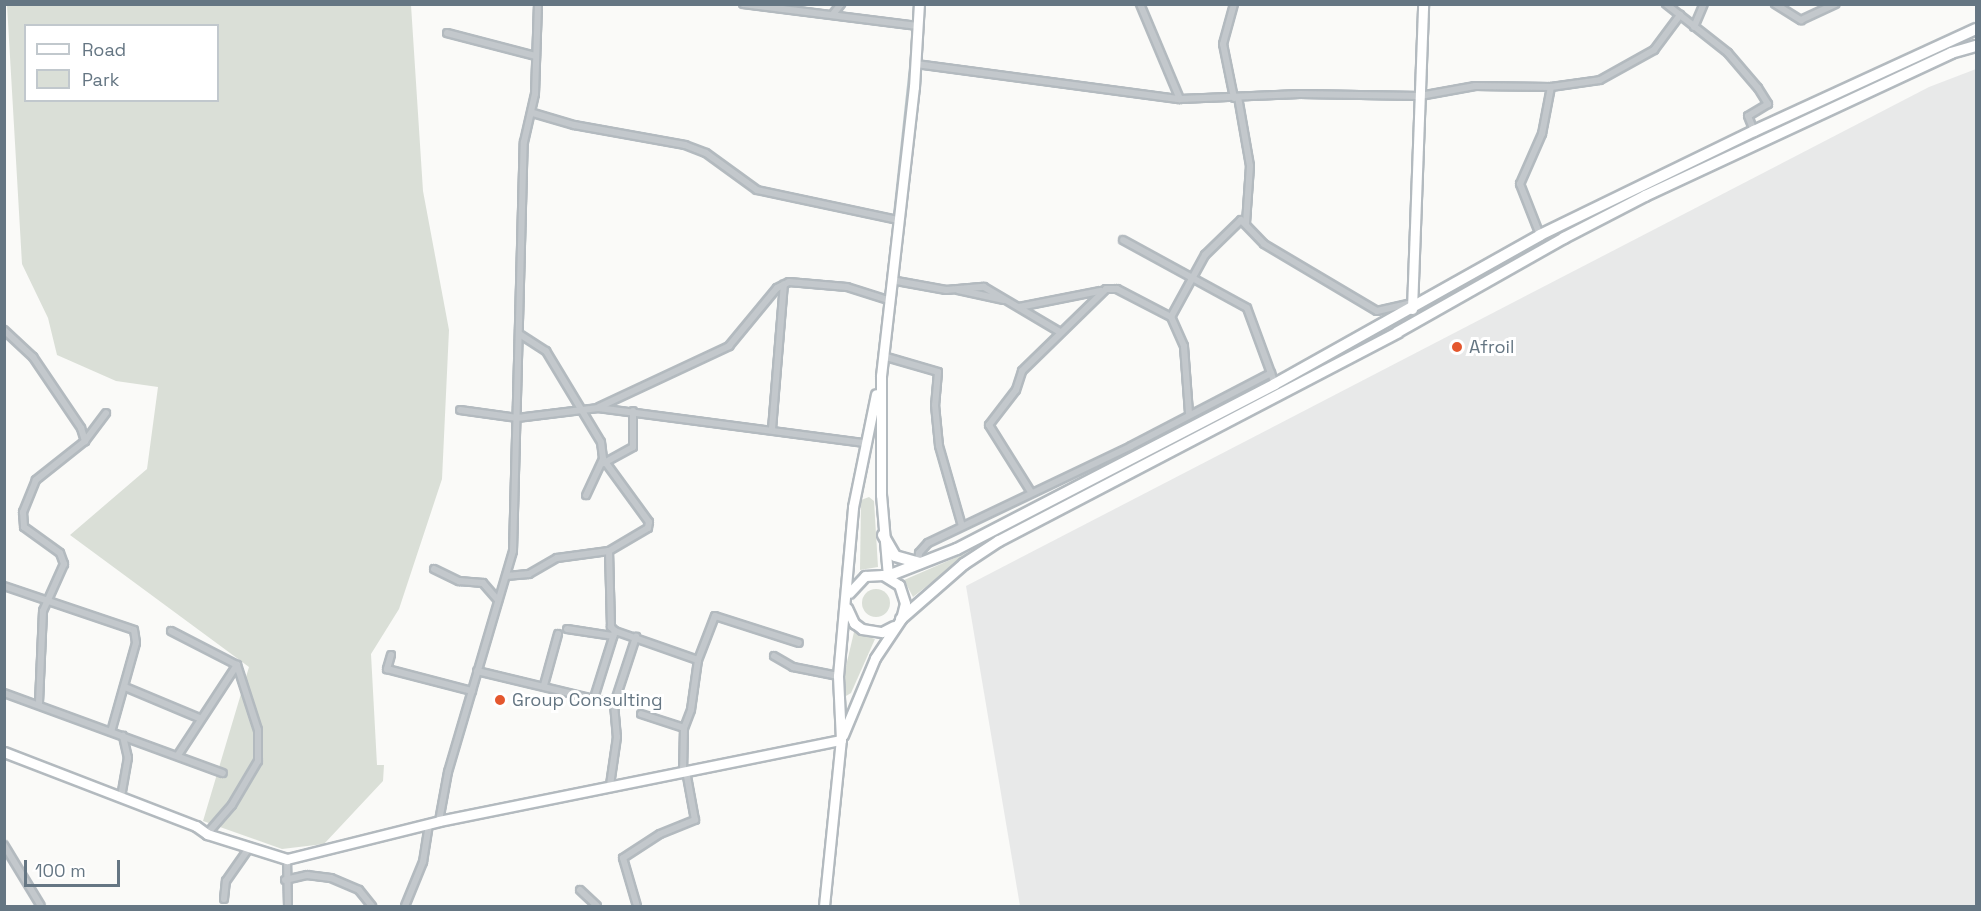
<!DOCTYPE html>
<html>
<head>
<meta charset="utf-8">
<style>
	body { margin:0 }
	#map { position:relative; width:1981px; height:911px; overflow:hidden; background:#fafaf8; font-family:"Space Grotesk",sans-serif }
	div>[style] { position:absolute }
	.built>* { inset:0; background:#e8e9e9 }
	.green>* { inset:0; background:#dadfd7 }
	.round { border-radius:50% }
	.stream>* { height:2px; margin:-1px; padding:0 1px; transform-origin:1px; border-radius:1px; background:#bbc7cb }
	.roads { filter:drop-shadow(2px 0 #b3babf) drop-shadow(-2px 0 #b3babf) drop-shadow(0 2px #b3babf) drop-shadow(0 -2px #b3babf) }
	.street>* { height:6px; margin:-3px; padding:0 3px; transform-origin:3px; border-radius:3px; background:#c3c8cc }
	.secondary>* { height:9px; margin:-4.5px; padding:0 4.5px; transform-origin:4.5px; border-radius:4.5px; background:#fff }
	.primary>* { height:10px; margin:-5px; padding:0 5px; transform-origin:5px; border-radius:5px; background:#fff }
	.dots>* { width:16px; height:16px; translate:-50% -50%; box-sizing:border-box; border:3px solid #fff; border-radius:50% }
	span { translate:-50% -50%; white-space:nowrap; text-align:center; line-height:1.15; -webkit-text-stroke:6px #fff; paint-order:stroke }
	.poi-label { font-size:18px; color:#657683 }
	.left { translate:0 -50%; text-align:left }
	.frame { position:absolute; inset:0; border:6px solid #657683; pointer-events:none }
	.legend { position:absolute; left:24px; top:24px; width:195px; height:78px; box-sizing:border-box; background:#fff; border:2px solid #c1c8cd; margin:0; padding:8px 10px; list-style:none; font-size:18px; color:#657683 }
	.legend li { display:flex; align-items:center; gap:12px; height:30px }
	.legend b { width:30px; border:2px solid #c1c8cd }
	.scale { position:absolute; left:24px; top:860px; width:96px; height:27px; box-sizing:border-box; border:3px solid #657683; border-top:0; padding-left:8px; font-size:18px; line-height:21px; white-space:nowrap; color:#657683; -webkit-text-stroke:4px #fff; paint-order:stroke }
</style>
</head>
<body>
<div id="map">
	<div class="built">
		<div style="clip-path:polygon(1976px 69px,1976px 906px,1020px 906px,966px 586px,1929px 87px)"></div>
	</div>
	<div class="green">
		<div style="clip-path:polygon(evenodd,7px 5px,411px 5px,423px 191px,449px 330px,442px 479px,399px 609px,371px 654px,377px 765px,384px 765px,383px 781px,324px 844px,282px 849px,203px 821px,249px 667px,70px 535px,147px 469px,158px 387px,116px 381px,57px 355px,48px 318px,22px 264px,7px 5px,26px 26px,218px 26px,218px 100px,26px 100px,26px 26px)"></div>
		<div style="clip-path:polygon(869px 497px,874px 501px,878px 567px,860px 570px,861px 500px)"></div>
		<div style="clip-path:polygon(973px 550px,913px 597px,904px 580px)"></div>
		<div class="round" style="left:862px;top:589px;width:28px;height:28px"></div>
		<div style="clip-path:polygon(854px 632px,875px 639px,851px 693px,846px 696px,843px 679px)"></div>
	</div>
	<div class="stream">
		<div style="left:921px;top:37px;width:19px;rotate:87deg"></div>
		<div style="left:910px;top:155px;width:85px;rotate:-82.5deg"></div>
		<div style="left:894px;top:214px;width:157px;rotate:-83.8deg"></div>
	</div>
	<div class="roads">
		<div class="street">
			<div style="left:743px;top:4px;width:176px;rotate:7.2deg"></div>
			<div style="left:1140px;top:4px;width:103px;rotate:67.2deg"></div>
			<div style="left:1666px;top:4px;width:79px;rotate:38.3deg"></div>
			<div style="left:1728px;top:53px;width:46px;rotate:49.4deg"></div>
			<div style="left:1758px;top:88px;width:19px;rotate:58deg"></div>
			<div style="left:1768px;top:104px;width:23px;rotate:149deg"></div>
			<div style="left:1748px;top:116px;width:16px;rotate:68deg"></div>
			<div style="left:1775px;top:4px;width:31px;rotate:32deg"></div>
			<div style="left:1801px;top:20px;width:38px;rotate:-25deg"></div>
			<div style="left:833px;top:14px;width:13px;rotate:-51deg"></div>
			<div style="left:1694px;top:27px;width:25px;rotate:-67deg"></div>
			<div style="left:447px;top:33px;width:92px;rotate:14.5deg"></div>
			<div style="left:916px;top:64px;width:266px;rotate:7.6deg"></div>
			<div style="left:1180px;top:99px;width:120px;rotate:-2.4deg"></div>
			<div style="left:1300px;top:94px;width:120px;rotate:1deg"></div>
			<div style="left:1420px;top:96px;width:56px;rotate:-10.3deg"></div>
			<div style="left:1475px;top:86px;width:76px;rotate:0.8deg"></div>
			<div style="left:1551px;top:87px;width:49px;rotate:-8.1deg"></div>
			<div style="left:1600px;top:80px;width:62px;rotate:-29.1deg"></div>
			<div style="left:1654px;top:50px;width:44px;rotate:-53.4deg"></div>
			<div style="left:1238px;top:97px;width:70px;rotate:80.1deg"></div>
			<div style="left:1250px;top:166px;width:57px;rotate:94deg"></div>
			<div style="left:1234px;top:98px;width:55px;rotate:-101.5deg"></div>
			<div style="left:1223px;top:44px;width:41px;rotate:-74.6deg"></div>
			<div style="left:533px;top:113px;width:43px;rotate:16.3deg"></div>
			<div style="left:574px;top:125px;width:113px;rotate:10.2deg"></div>
			<div style="left:685px;top:145px;width:22px;rotate:21deg"></div>
			<div style="left:706px;top:153px;width:63px;rotate:36deg"></div>
			<div style="left:757px;top:190px;width:144px;rotate:12deg"></div>
			<div style="left:1540px;top:235px;width:55px;rotate:-111.4deg"></div>
			<div style="left:1520px;top:184px;width:55px;rotate:-66.3deg"></div>
			<div style="left:1542px;top:134px;width:48px;rotate:-79.2deg"></div>
			<div style="left:1123px;top:240px;width:141px;rotate:28.7deg"></div>
			<div style="left:1247px;top:308px;width:81px;rotate:69.8deg"></div>
			<div style="left:891px;top:280px;width:56px;rotate:10.3deg"></div>
			<div style="left:946px;top:290px;width:38px;rotate:-5deg"></div>
			<div style="left:984px;top:287px;width:88px;rotate:30.6deg"></div>
			<div style="left:958px;top:290px;width:47px;rotate:12.3deg"></div>
			<div style="left:1019px;top:307px;width:83px;rotate:-11.2deg"></div>
			<div style="left:4px;top:330px;width:40px;rotate:43deg"></div>
			<div style="left:33px;top:357px;width:86px;rotate:55.9deg"></div>
			<div style="left:81px;top:428px;width:14px;rotate:73deg"></div>
			<div style="left:85px;top:441px;width:63px;rotate:141.5deg"></div>
			<div style="left:36px;top:480px;width:35px;rotate:112deg"></div>
			<div style="left:23px;top:512px;width:15px;rotate:86deg"></div>
			<div style="left:24px;top:527px;width:44px;rotate:35.8deg"></div>
			<div style="left:60px;top:553px;width:12px;rotate:70deg"></div>
			<div style="left:64px;top:564px;width:51px;rotate:114.1deg"></div>
			<div style="left:43px;top:611px;width:93px;rotate:92.5deg"></div>
			<div style="left:521px;top:335px;width:30px;rotate:33deg"></div>
			<div style="left:546px;top:351px;width:106px;rotate:58.9deg"></div>
			<div style="left:601px;top:442px;width:17px;rotate:83deg"></div>
			<div style="left:603px;top:459px;width:40px;rotate:115deg"></div>
			<div style="left:883px;top:356px;width:57px;rotate:16.2deg"></div>
			<div style="left:938px;top:372px;width:33px;rotate:95deg"></div>
			<div style="left:935px;top:405px;width:41px;rotate:84.4deg"></div>
			<div style="left:939px;top:446px;width:83px;rotate:74deg"></div>
			<div style="left:599px;top:407px;width:144px;rotate:-25.1deg"></div>
			<div style="left:729px;top:346px;width:75px;rotate:-50.4deg"></div>
			<div style="left:777px;top:288px;width:13px;rotate:-27deg"></div>
			<div style="left:789px;top:282px;width:58px;rotate:4.9deg"></div>
			<div style="left:847px;top:287px;width:43px;rotate:17.6deg"></div>
			<div style="left:460px;top:410px;width:58px;rotate:8deg"></div>
			<div style="left:517px;top:418px;width:82px;rotate:-7deg"></div>
			<div style="left:598px;top:408px;width:269px;rotate:7.5deg"></div>
			<div style="left:1189px;top:413px;width:67px;rotate:-94.3deg"></div>
			<div style="left:1184px;top:346px;width:32px;rotate:-114deg"></div>
			<div style="left:1171px;top:317px;width:71px;rotate:-61.3deg"></div>
			<div style="left:1205px;top:255px;width:50px;rotate:-44.2deg"></div>
			<div style="left:1241px;top:220px;width:33px;rotate:46deg"></div>
			<div style="left:1264px;top:244px;width:131px;rotate:30.7deg"></div>
			<div style="left:1377px;top:311px;width:35px;rotate:-13deg"></div>
			<div style="left:772px;top:429px;width:145px;rotate:-85.3deg"></div>
			<div style="left:85px;top:441px;width:35px;rotate:-53deg"></div>
			<div style="left:604px;top:463px;width:33px;rotate:-29deg"></div>
			<div style="left:633px;top:447px;width:36px;rotate:-90deg"></div>
			<div style="left:1031px;top:492px;width:79px;rotate:-122.1deg"></div>
			<div style="left:989px;top:425px;width:44px;rotate:-52.4deg"></div>
			<div style="left:1016px;top:390px;width:20px;rotate:-72deg"></div>
			<div style="left:1022px;top:371px;width:117px;rotate:-44.3deg"></div>
			<div style="left:1106px;top:289px;width:11px"></div>
			<div style="left:1117px;top:289px;width:61px;rotate:27.4deg"></div>
			<div style="left:918px;top:563px;width:10px;rotate:-84deg"></div>
			<div style="left:919px;top:553px;width:13px;rotate:-48deg"></div>
			<div style="left:928px;top:543px;width:225px;rotate:-25.5deg"></div>
			<div style="left:1131px;top:446px;width:158px;rotate:-27.5deg"></div>
			<div style="left:434px;top:569px;width:28px;rotate:26deg"></div>
			<div style="left:459px;top:581px;width:24px;rotate:5deg"></div>
			<div style="left:483px;top:583px;width:23px;rotate:49deg"></div>
			<div style="left:506px;top:576px;width:23px;rotate:-5deg"></div>
			<div style="left:529px;top:574px;width:32px;rotate:-30deg"></div>
			<div style="left:557px;top:558px;width:52px;rotate:-7.7deg"></div>
			<div style="left:609px;top:551px;width:45px;rotate:-30.5deg"></div>
			<div style="left:648px;top:528px;width:6px;rotate:-81deg"></div>
			<div style="left:649px;top:522px;width:73px;rotate:-126.1deg"></div>
			<div style="left:4px;top:586px;width:137px;rotate:18.7deg"></div>
			<div style="left:134px;top:630px;width:13px;rotate:81deg"></div>
			<div style="left:136px;top:643px;width:92px;rotate:105.7deg"></div>
			<div style="left:567px;top:629px;width:47px;rotate:8.7deg"></div>
			<div style="left:171px;top:631px;width:74px;rotate:27.3deg"></div>
			<div style="left:237px;top:665px;width:68px;rotate:72.1deg"></div>
			<div style="left:258px;top:730px;width:31px;rotate:90deg"></div>
			<div style="left:258px;top:761px;width:51px;rotate:120.6deg"></div>
			<div style="left:232px;top:805px;width:38px;rotate:131deg"></div>
			<div style="left:615px;top:631px;width:88px;rotate:19.3deg"></div>
			<div style="left:698px;top:660px;width:50px;rotate:98deg"></div>
			<div style="left:691px;top:710px;width:19px;rotate:111deg"></div>
			<div style="left:391px;top:655px;width:15px;rotate:106deg"></div>
			<div style="left:387px;top:669px;width:88px;rotate:14.5deg"></div>
			<div style="left:774px;top:656px;width:22px;rotate:30deg"></div>
			<div style="left:793px;top:667px;width:46px;rotate:11.3deg"></div>
			<div style="left:698px;top:660px;width:47px;rotate:-68.9deg"></div>
			<div style="left:715px;top:616px;width:88px;rotate:17.8deg"></div>
			<div style="left:477px;top:671px;width:141px;rotate:13.5deg"></div>
			<div style="left:614px;top:704px;width:33px;rotate:85deg"></div>
			<div style="left:617px;top:737px;width:49px;rotate:98.3deg"></div>
			<div style="left:544px;top:685px;width:53px;rotate:-74.6deg"></div>
			<div style="left:125px;top:687px;width:80px;rotate:22.7deg"></div>
			<div style="left:4px;top:693px;width:233px;rotate:20.1deg"></div>
			<div style="left:594px;top:698px;width:70px;rotate:-72.6deg"></div>
			<div style="left:615px;top:631px;width:6px;rotate:-135deg"></div>
			<div style="left:611px;top:627px;width:76px;rotate:-91.5deg"></div>
			<div style="left:614px;top:704px;width:71px;rotate:-71.8deg"></div>
			<div style="left:641px;top:714px;width:45px;rotate:18deg"></div>
			<div style="left:684px;top:728px;width:44px;rotate:91.3deg"></div>
			<div style="left:178px;top:755px;width:108px;rotate:-56.8deg"></div>
			<div style="left:121px;top:797px;width:40px;rotate:-80deg"></div>
			<div style="left:128px;top:758px;width:23px;rotate:-103deg"></div>
			<div style="left:439px;top:821px;width:50px;rotate:-79.6deg"></div>
			<div style="left:448px;top:772px;width:230px;rotate:-73.6deg"></div>
			<div style="left:513px;top:551px;width:409px;rotate:-88.5deg"></div>
			<div style="left:524px;top:142px;width:49px;rotate:-77.1deg"></div>
			<div style="left:535px;top:94px;width:90px;rotate:-88.1deg"></div>
			<div style="left:4px;top:845px;width:71px;rotate:58.8deg"></div>
			<div style="left:287px;top:859px;width:47px;rotate:88.8deg"></div>
			<div style="left:285px;top:880px;width:23px;rotate:-13deg"></div>
			<div style="left:307px;top:875px;width:24px;rotate:7deg"></div>
			<div style="left:331px;top:878px;width:30px;rotate:23deg"></div>
			<div style="left:359px;top:890px;width:21px;rotate:51deg"></div>
			<div style="left:580px;top:890px;width:23px;rotate:43deg"></div>
			<div style="left:224px;top:899px;width:18px;rotate:-84deg"></div>
			<div style="left:226px;top:881px;width:39px;rotate:-55deg"></div>
			<div style="left:405px;top:906px;width:48px;rotate:-67.8deg"></div>
			<div style="left:423px;top:862px;width:38px;rotate:-81deg"></div>
			<div style="left:637px;top:906px;width:50px;rotate:-106.3deg"></div>
			<div style="left:623px;top:858px;width:44px;rotate:-33deg"></div>
			<div style="left:660px;top:834px;width:38px;rotate:-22deg"></div>
			<div style="left:695px;top:820px;width:50px;rotate:-100.4deg"></div>
		</div>
		<div class="secondary">
			<div style="left:1412px;top:309px;width:305px;rotate:-87.9deg"></div>
			<div style="left:888px;top:576px;width:81px;rotate:-94.9deg"></div>
			<div style="left:881px;top:495px;width:119px;rotate:-90deg"></div>
			<div style="left:881px;top:376px;width:291px;rotate:-83.5deg"></div>
			<div style="left:914px;top:87px;width:83px;rotate:-86.6deg"></div>
			<div style="left:847px;top:608px;width:17px;rotate:65deg"></div>
			<div style="left:854px;top:623px;width:10px;rotate:37deg"></div>
			<div style="left:862px;top:629px;width:20px;rotate:9deg"></div>
			<div style="left:882px;top:632px;width:13px;rotate:-27deg"></div>
			<div style="left:843px;top:735px;width:83px;rotate:-67.4deg"></div>
			<div style="left:875px;top:658px;width:47px;rotate:-56.3deg"></div>
			<div style="left:901px;top:619px;width:16px;rotate:-76deg"></div>
			<div style="left:905px;top:603px;width:19px;rotate:-108deg"></div>
			<div style="left:899px;top:585px;width:19px;rotate:-148deg"></div>
			<div style="left:883px;top:575px;width:18px;rotate:177deg"></div>
			<div style="left:865px;top:576px;width:23px;rotate:133deg"></div>
			<div style="left:4px;top:752px;width:206px;rotate:21.1deg"></div>
			<div style="left:196px;top:826px;width:14px;rotate:36deg"></div>
			<div style="left:207px;top:834px;width:84px;rotate:17.4deg"></div>
			<div style="left:287px;top:859px;width:157px;rotate:-14deg"></div>
			<div style="left:439px;top:821px;width:410px;rotate:-11.4deg"></div>
			<div style="left:824px;top:906px;width:167px;rotate:-84.2deg"></div>
			<div style="left:841px;top:740px;width:64px;rotate:-92.7deg"></div>
			<div style="left:838px;top:676px;width:170px;rotate:-84.9deg"></div>
			<div style="left:853px;top:507px;width:115px;rotate:-78.5deg"></div>
		</div>
		<div class="primary">
			<div style="left:883px;top:535px;width:24px;rotate:60deg"></div>
			<div style="left:895px;top:556px;width:26px;rotate:16deg"></div>
			<div style="left:888px;top:576px;width:74px;rotate:-21.4deg"></div>
			<div style="left:957px;top:549px;width:358px;rotate:-27.4deg"></div>
			<div style="left:1275px;top:384px;width:304px;rotate:-29.3deg"></div>
			<div style="left:1540px;top:235px;width:238px;rotate:-25.9deg"></div>
			<div style="left:1754px;top:131px;width:244px;rotate:-24.7deg"></div>
			<div style="left:901px;top:619px;width:84px;rotate:-41.1deg"></div>
			<div style="left:964px;top:564px;width:42px;rotate:-33.3deg"></div>
			<div style="left:999px;top:541px;width:450px;rotate:-27.6deg"></div>
			<div style="left:1398px;top:332px;width:191px;rotate:-29.5deg"></div>
			<div style="left:1564px;top:238px;width:91px;rotate:-27.4deg"></div>
			<div style="left:1645px;top:196px;width:338px;rotate:-25deg"></div>
			<div style="left:1951px;top:53px;width:26px;rotate:-16deg"></div>
		</div>
	</div>
	<div class="dots">
		<div style="left:1457px;top:347px;background:#e4572e"></div>
		<div style="left:500px;top:700px;background:#e4572e"></div>
	</div>
	<div class="poi-label">
		<span class="left" style="left:1469px;top:347px">Afroil</span>
		<span class="left" style="left:512px;top:700px">Group Consulting</span>
	</div>
	<div class="frame"></div>
	<ul class="legend">
	<li><b style="height:8px;background:#fff"></b>Road</li>
	<li><b style="height:16px;background:#dadfd7"></b>Park</li>
	</ul>
	<div class="scale">100 m</div>
</div>
</body>
</html>
